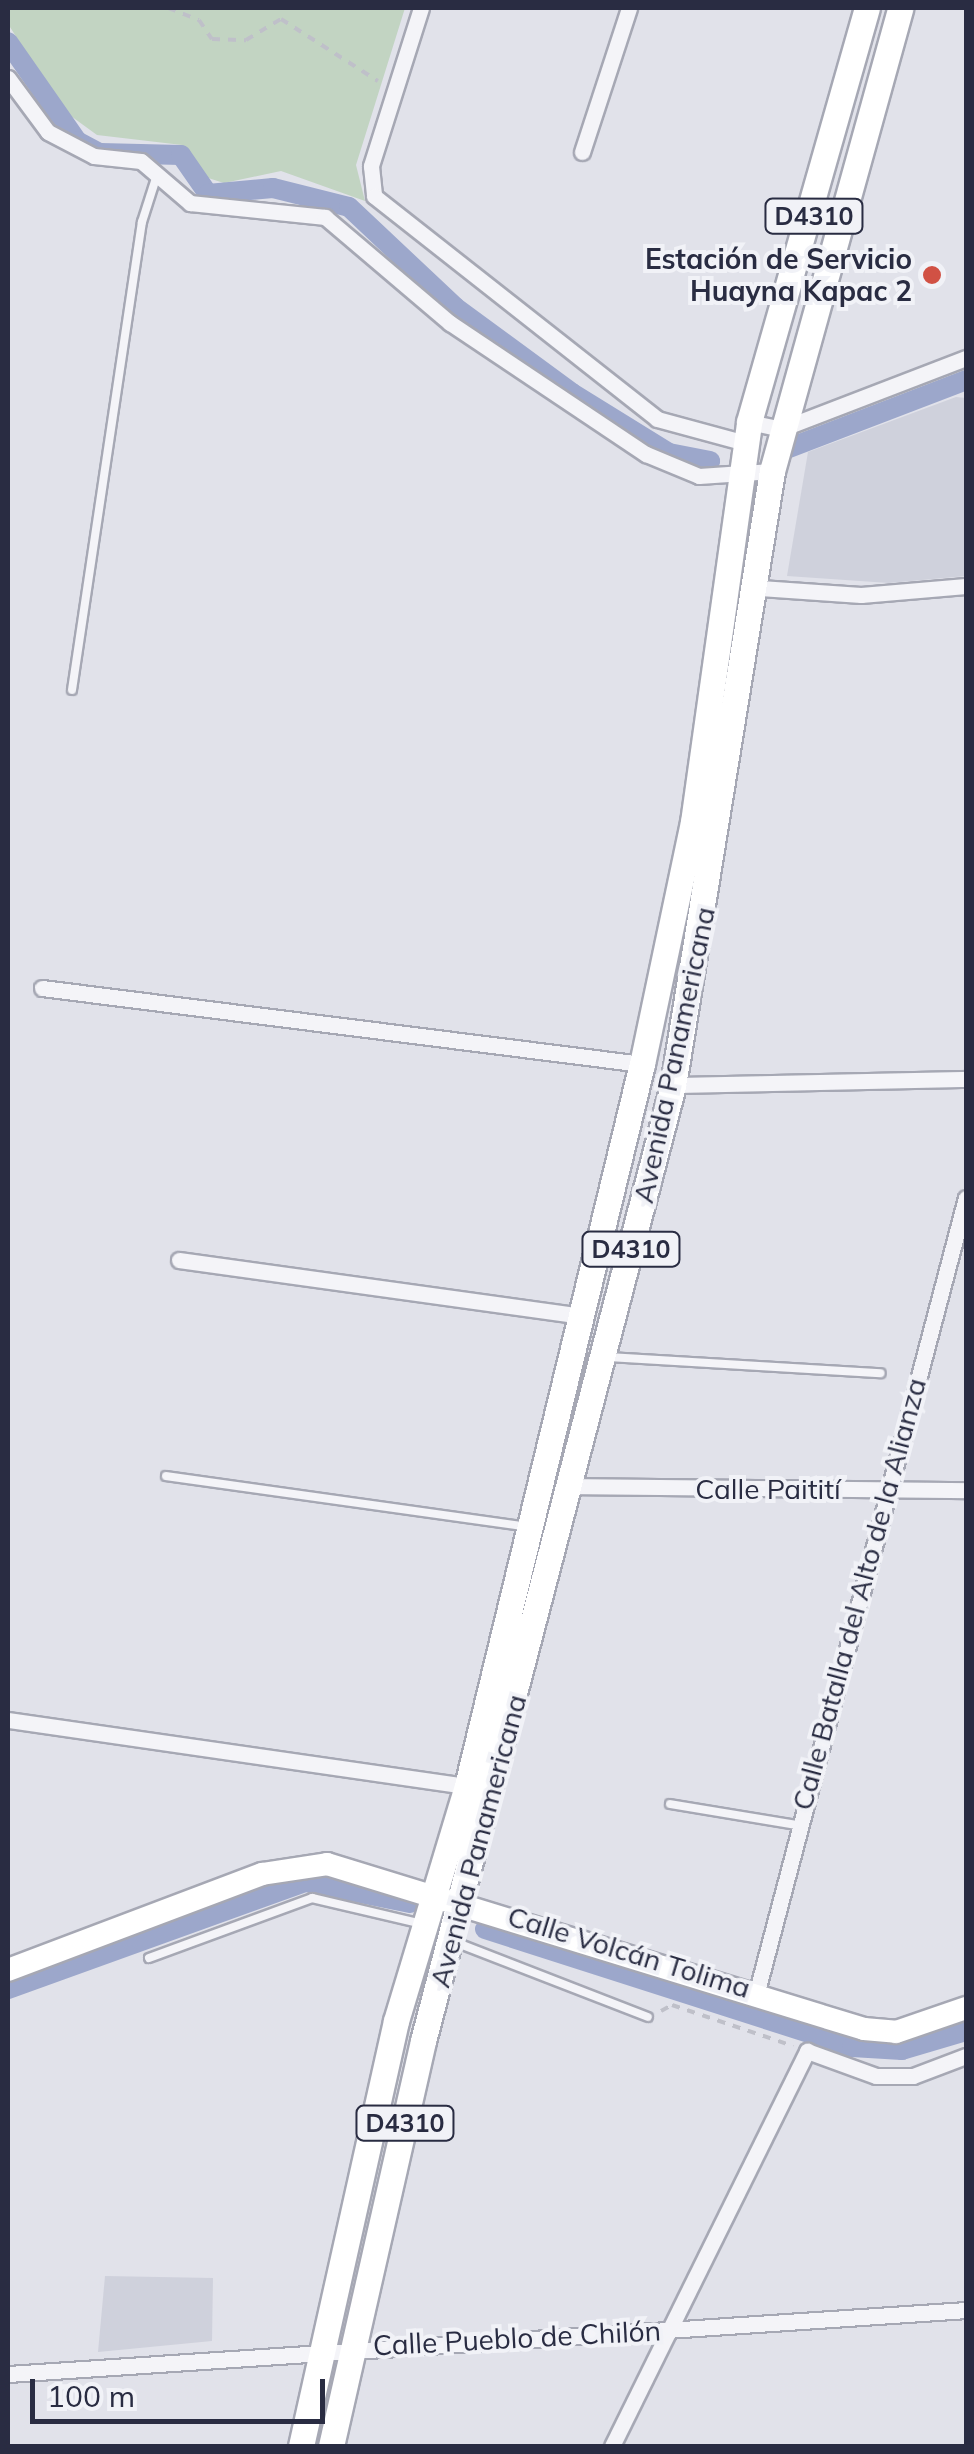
<!DOCTYPE html>
<html>
<head>
<meta charset="utf-8">
<style>
	body { margin:0 }
	#map { position:relative; width:974px; height:2454px; overflow:hidden; background:#e1e2ea; font-family:Mulish,sans-serif }
	div>[style] { position:absolute }
	.built>* { inset:0; background:#cfd1dc }
	.green>* { inset:0; background:#c2d4c2 }
	.canal>* { height:20px; margin:-10px; padding:0 10px; transform-origin:10px; border-radius:10px; background:#9ca7cb }
	.path>* { height:4px; margin-top:-2px; transform-origin:0; background:repeating-linear-gradient(90deg,#bfc0c9 0 8px,transparent 0 16px) }
	.roads { filter:drop-shadow(2px 0 #a6a8b4) drop-shadow(-2px 0 #a6a8b4) drop-shadow(0 2px #a6a8b4) drop-shadow(0 -2px #a6a8b4) }
	.lane>* { height:8px; margin:-4px; padding:0 4px; transform-origin:4px; border-radius:4px; background:#f4f4f8 }
	.street>* { height:15px; margin:-7.5px; padding:0 7.5px; transform-origin:7.5px; border-radius:7.5px; background:#f4f4f8 }
	.secondary>* { height:22px; margin:-11px; padding:0 11px; transform-origin:11px; border-radius:11px; background:#fff }
	.primary>* { height:25px; margin:-12.5px; padding:0 12.5px; transform-origin:12.5px; border-radius:12.5px; background:#fff }
	.dots>* { width:28px; height:28px; translate:-50% -50%; box-sizing:border-box; border:5px solid #f1f2f7; border-radius:50% }
	span { translate:-50% -50%; white-space:nowrap; text-align:center; line-height:1.15; -webkit-text-stroke:8px #f1f2f7; paint-order:stroke }
	.shield-label span { padding:2px 8px; background:#f1f2f7; border:2px solid; border-radius:8px; -webkit-text-stroke-width:0 }
	.shield-label { font-size:25px; color:#292c42; font-weight:700 }
	.poi-label { font-size:28px; color:#292c42; font-weight:700 }
	.right { translate:-100% -50%; text-align:right }
	.street-label { font-size:28px; color:#292c42 }
	.frame { position:absolute; inset:0; border:10px solid #292c42; pointer-events:none }
	.scale { position:absolute; left:30px; top:2379px; width:295px; height:45px; box-sizing:border-box; border:5px solid #292c42; border-top:0; padding-left:12px; font-size:30px; line-height:35px; white-space:nowrap; color:#292c42; -webkit-text-stroke:8px #f1f2f7; paint-order:stroke }
</style>
</head>
<body>
<div id="map">
	<div class="built">
		<div style="clip-path:polygon(956px 397px,966px 398px,966px 576px,889px 583px,787px 576px,808px 452px)"></div>
		<div style="clip-path:polygon(105px 2276px,213px 2278px,212px 2341px,98px 2352px)"></div>
	</div>
	<div class="green">
		<div style="clip-path:polygon(8px 8px,405px 8px,356px 165px,365px 201px,281px 171px,224px 183px,205px 177px,182px 145px,97px 135px,64px 111px,8px 24px)"></div>
	</div>
	<div class="canal">
		<div style="left:8px;top:42px;width:121px;rotate:55.1deg"></div>
		<div style="left:77px;top:141px;width:26px;rotate:28deg"></div>
		<div style="left:100px;top:153px;width:81px;rotate:1.4deg"></div>
		<div style="left:181px;top:155px;width:47px;rotate:55.3deg"></div>
		<div style="left:208px;top:194px;width:65px;rotate:-5.3deg"></div>
		<div style="left:273px;top:188px;width:78px;rotate:14deg"></div>
		<div style="left:349px;top:207px;width:146px;rotate:43.3deg"></div>
		<div style="left:455px;top:307px;width:145px;rotate:36.3deg"></div>
		<div style="left:572px;top:393px;width:114px;rotate:31.7deg"></div>
		<div style="left:669px;top:453px;width:42px;rotate:11deg"></div>
		<div style="left:784px;top:450px;width:195px;rotate:-21deg"></div>
		<div style="left:485px;top:1929px;width:386px;rotate:17.8deg"></div>
		<div style="left:852px;top:2047px;width:50px;rotate:3.4deg"></div>
		<div style="left:902px;top:2050px;width:67px;rotate:-16.5deg"></div>
		<div style="left:8px;top:1989px;width:317px;rotate:-19.8deg"></div>
		<div style="left:306px;top:1882px;width:106px;rotate:11.4deg"></div>
	</div>
	<div class="path">
		<div style="left:168px;top:8px;width:33px;rotate:21deg"></div>
		<div style="left:199px;top:20px;width:23px;rotate:56deg"></div>
		<div style="left:212px;top:39px;width:34px;rotate:2deg"></div>
		<div style="left:246px;top:40px;width:41px;rotate:-31deg"></div>
		<div style="left:281px;top:19px;width:115px;rotate:32.6deg"></div>
		<div style="left:661px;top:2011px;width:13px;rotate:-29deg"></div>
		<div style="left:672px;top:2005px;width:128px;rotate:18.7deg"></div>
	</div>
	<div class="roads">
		<div class="lane">
			<div style="left:72px;top:690px;width:473px;rotate:-81.5deg"></div>
			<div style="left:142px;top:222px;width:49px;rotate:-72.3deg"></div>
			<div style="left:608px;top:1357px;width:273px;rotate:3.4deg"></div>
			<div style="left:166px;top:1476px;width:360px;rotate:8deg"></div>
			<div style="left:670px;top:1804px;width:129px;rotate:9.4deg"></div>
			<div style="left:452px;top:1941px;width:210px;rotate:21.2deg"></div>
			<div style="left:149px;top:1958px;width:174px;rotate:-20.2deg"></div>
			<div style="left:312px;top:1898px;width:114px;rotate:13.2deg"></div>
		</div>
		<div class="street">
			<div style="left:421px;top:8px;width:166px;rotate:107.6deg"></div>
			<div style="left:371px;top:166px;width:30px;rotate:84deg"></div>
			<div style="left:374px;top:196px;width:360px;rotate:38.2deg"></div>
			<div style="left:657px;top:419px;width:92px;rotate:15.1deg"></div>
			<div style="left:8px;top:78px;width:67px;rotate:53.5deg"></div>
			<div style="left:48px;top:132px;width:52px;rotate:27.6deg"></div>
			<div style="left:94px;top:156px;width:47px;rotate:6.1deg"></div>
			<div style="left:141px;top:161px;width:65px;rotate:40.6deg"></div>
			<div style="left:190px;top:203px;width:136px;rotate:5.9deg"></div>
			<div style="left:325px;top:217px;width:164px;rotate:40.3deg"></div>
			<div style="left:450px;top:323px;width:236px;rotate:33.8deg"></div>
			<div style="left:646px;top:454px;width:57px;rotate:22.5deg"></div>
			<div style="left:699px;top:476px;width:73px;rotate:-3.9deg"></div>
			<div style="left:582px;top:152px;width:151px;rotate:-71.9deg"></div>
			<div style="left:749px;top:422px;width:33px;rotate:12deg"></div>
			<div style="left:781px;top:429px;width:198px;rotate:-21deg"></div>
			<div style="left:760px;top:588px;width:101px;rotate:4deg"></div>
			<div style="left:861px;top:595px;width:105px;rotate:-4.9deg"></div>
			<div style="left:42px;top:988px;width:605px;rotate:7.22deg"></div>
			<div style="left:673px;top:1085px;width:293px;rotate:-1.2deg"></div>
			<div style="left:179px;top:1260px;width:407px;rotate:7.9deg"></div>
			<div style="left:570px;top:1486px;width:396px;rotate:0.6deg"></div>
			<div style="left:8px;top:1720px;width:464px;rotate:8.2deg"></div>
			<div style="left:757px;top:1991px;width:820px;rotate:-75.24deg"></div>
			<div style="left:8px;top:2374px;width:960px;rotate:-3.82deg"></div>
			<div style="left:612px;top:2446px;width:441px;rotate:-63.7deg"></div>
			<div style="left:807px;top:2051px;width:73px;rotate:19.9deg"></div>
			<div style="left:876px;top:2076px;width:37px"></div>
			<div style="left:913px;top:2076px;width:57px;rotate:-20.7deg"></div>
		</div>
		<div class="secondary">
			<div style="left:8px;top:1970px;width:272px;rotate:-20.7deg"></div>
			<div style="left:262px;top:1874px;width:66px;rotate:-8.7deg"></div>
			<div style="left:327px;top:1864px;width:562px;rotate:17.08deg"></div>
			<div style="left:864px;top:2029px;width:32px;rotate:5deg"></div>
			<div style="left:896px;top:2032px;width:74px;rotate:-18.9deg"></div>
		</div>
		<div class="primary">
			<div style="left:301px;top:2446px;width:435px;rotate:-77.4deg"></div>
			<div style="left:396px;top:2021px;width:245px;rotate:-73.2deg"></div>
			<div style="left:467px;top:1786px;width:743px;rotate:-76.38deg"></div>
			<div style="left:642px;top:1064px;width:247px;rotate:-78.1deg"></div>
			<div style="left:693px;top:822px;width:404px;rotate:-82deg"></div>
			<div style="left:749px;top:422px;width:430px;rotate:-74.1deg"></div>
			<div style="left:331px;top:2446px;width:415px;rotate:-77.2deg"></div>
			<div style="left:423px;top:2041px;width:988px;rotate:-75.34deg"></div>
			<div style="left:673px;top:1085px;width:622px;rotate:-80.84deg"></div>
			<div style="left:772px;top:471px;width:480px;rotate:-74.5deg"></div>
		</div>
	</div>
	<div class="dots">
		<div style="left:932px;top:275px;background:#d15144"></div>
	</div>
	<div class="shield-label">
		<span style="left:814px;top:216px">D4310</span>
		<span style="left:631px;top:1249px">D4310</span>
		<span style="left:405px;top:2123px">D4310</span>
	</div>
	<div class="poi-label">
		<span class="right" style="left:912px;top:275px">Estación de Servicio<br>Huayna Kapac 2</span>
	</div>
	<div class="street-label">
		<span style="left:674px;top:1055px;rotate:-78deg">Avenida Panamericana</span>
		<span style="left:768px;top:1489px">Calle Paitití</span>
		<span style="left:859px;top:1594px;rotate:-75deg">Calle Batalla del Alto de la Alianza</span>
		<span style="left:478px;top:1841px;rotate:-75deg">Avenida Panamericana</span>
		<span style="left:629px;top:1952px;rotate:17deg">Calle Volcán Tolima</span>
		<span style="left:517px;top:2338px;rotate:-3deg">Calle Pueblo de Chilón</span>
	</div>
	<div class="frame"></div>
	<div class="scale">100 m</div>
</div>
</body>
</html>
